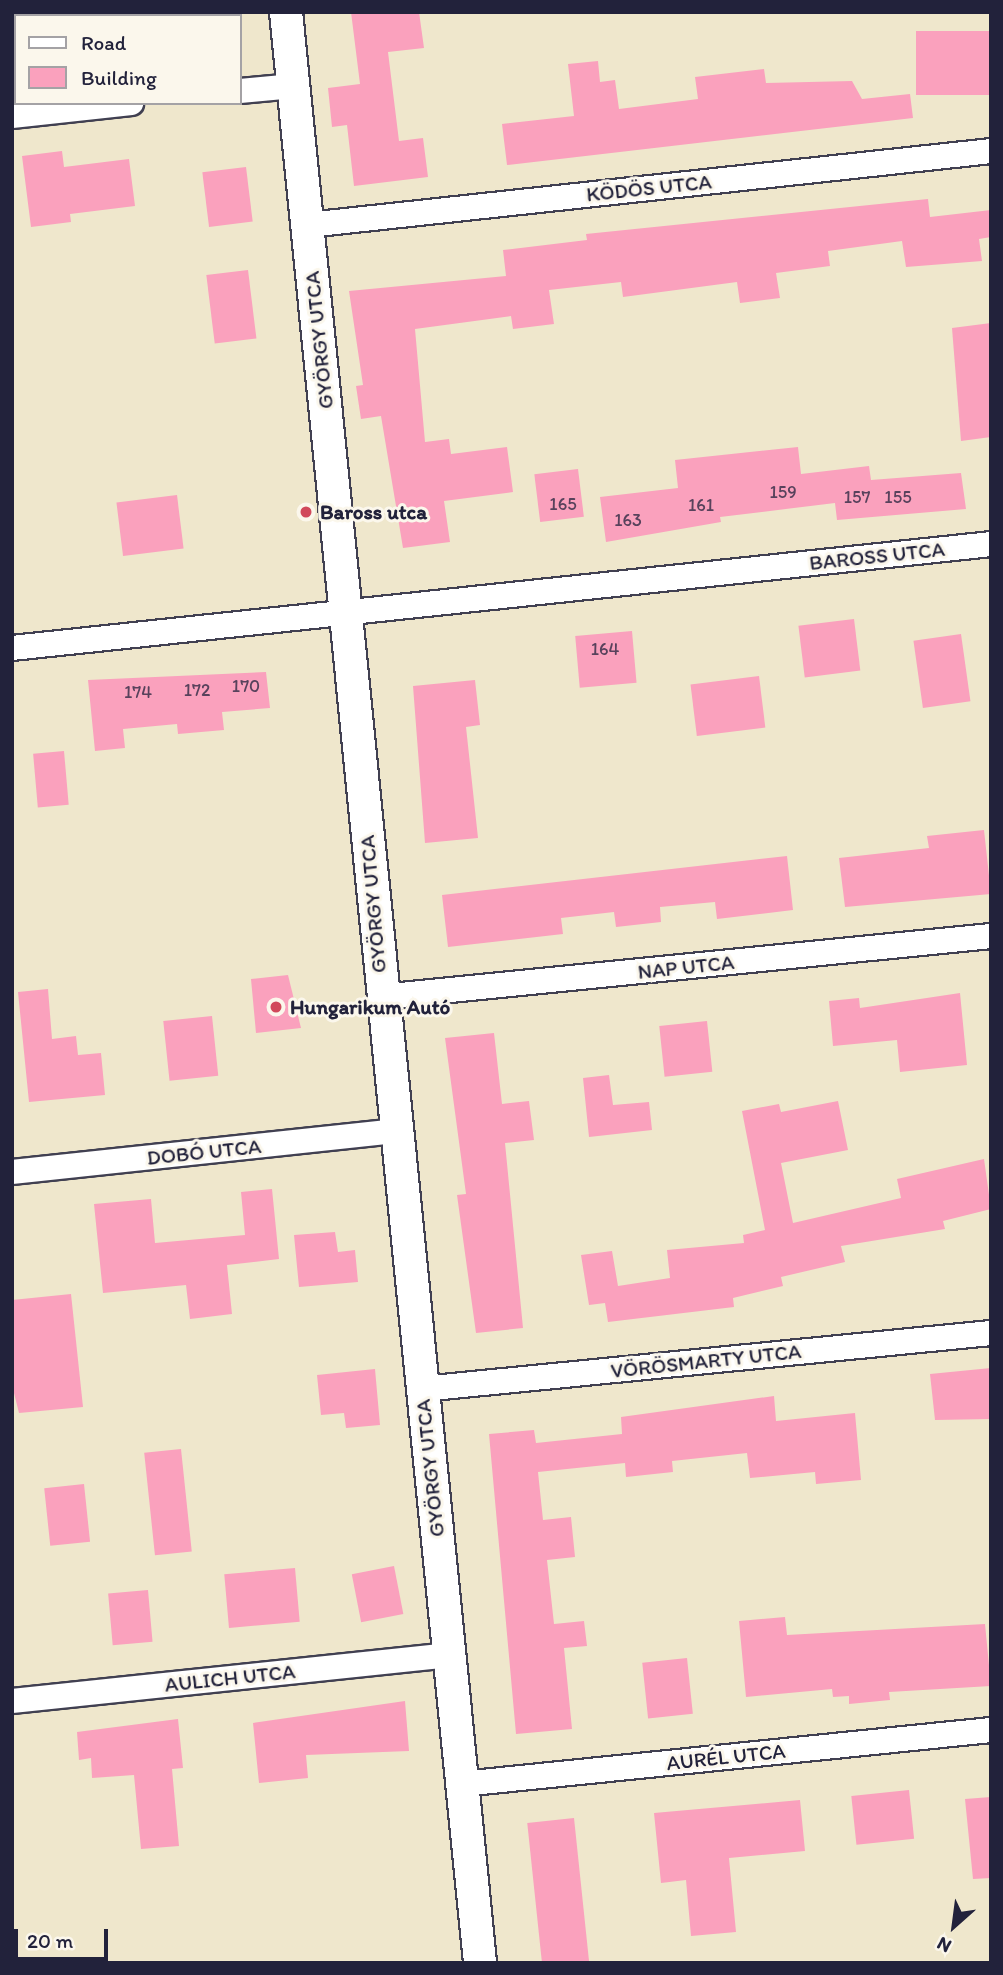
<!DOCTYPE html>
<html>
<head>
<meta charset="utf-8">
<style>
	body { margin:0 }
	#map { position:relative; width:1003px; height:1975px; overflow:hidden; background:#efe7cc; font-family:Itim,sans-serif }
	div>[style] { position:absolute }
	.building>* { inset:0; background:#faa1bd; transform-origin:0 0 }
	.roads { filter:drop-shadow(2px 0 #414051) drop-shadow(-2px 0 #414051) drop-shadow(0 2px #414051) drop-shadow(0 -2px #414051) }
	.minor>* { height:24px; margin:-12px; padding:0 12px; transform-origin:12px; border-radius:12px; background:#fff }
	.tertiary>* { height:32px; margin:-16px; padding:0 16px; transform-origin:16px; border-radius:16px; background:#fff }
	.dots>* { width:19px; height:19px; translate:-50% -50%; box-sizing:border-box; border:4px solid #fbf7ec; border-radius:50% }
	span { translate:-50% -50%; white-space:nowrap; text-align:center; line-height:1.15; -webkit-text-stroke:6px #fbf7ec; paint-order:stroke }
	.number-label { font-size:18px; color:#58425c }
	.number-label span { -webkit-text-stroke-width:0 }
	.street-label { font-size:21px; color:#22223b }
	.poi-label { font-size:21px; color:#22223b; font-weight:700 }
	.left { translate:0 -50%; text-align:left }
	.frame { position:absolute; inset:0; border:14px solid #22223b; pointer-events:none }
	.legend { position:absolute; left:14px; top:14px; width:228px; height:91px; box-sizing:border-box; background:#fbf7ec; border:2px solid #a4a2a5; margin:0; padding:9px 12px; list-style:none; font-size:21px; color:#22223b }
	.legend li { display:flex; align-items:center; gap:14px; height:35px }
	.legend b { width:35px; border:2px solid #a4a2a5 }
	.north { position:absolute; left:919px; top:1891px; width:70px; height:70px; -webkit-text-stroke:5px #fbf7ec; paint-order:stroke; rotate:208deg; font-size:19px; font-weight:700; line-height:28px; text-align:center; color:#22223b }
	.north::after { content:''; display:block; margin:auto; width:24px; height:32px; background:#22223b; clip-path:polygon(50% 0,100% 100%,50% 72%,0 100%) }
	.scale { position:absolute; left:14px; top:1929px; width:94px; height:32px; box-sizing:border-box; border:4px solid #22223b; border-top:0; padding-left:9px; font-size:21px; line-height:24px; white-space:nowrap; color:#22223b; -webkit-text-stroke:5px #fbf7ec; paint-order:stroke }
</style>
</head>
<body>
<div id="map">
	<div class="building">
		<div style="clip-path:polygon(351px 12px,419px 12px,424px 48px,388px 52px,399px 141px,423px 138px,428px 177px,354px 186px,347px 125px,332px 127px,328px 88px,360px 84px)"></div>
		<div style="left:991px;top:31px;width:64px;height:75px;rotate:90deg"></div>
		<div style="clip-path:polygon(598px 61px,600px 82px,615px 80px,619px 109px,698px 99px,695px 77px,764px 69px,766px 83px,852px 81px,862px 99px,910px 94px,913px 118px,507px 165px,502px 124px,574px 116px,568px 64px)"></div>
		<div style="clip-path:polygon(62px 151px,64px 167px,129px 159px,135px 206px,70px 214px,71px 222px,31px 227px,22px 156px)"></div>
		<div style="left:246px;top:167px;width:55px;height:44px;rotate:83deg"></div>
		<div style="clip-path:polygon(928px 199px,930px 217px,991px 210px,991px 237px,979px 239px,982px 261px,906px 267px,902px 241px,828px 251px,830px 266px,776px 273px,780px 298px,740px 303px,737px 282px,623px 297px,621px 282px,549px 290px,554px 324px,513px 329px,511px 316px,415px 329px,425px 442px,449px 439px,451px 454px,507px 447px,513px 492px,444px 501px,450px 542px,403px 548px,381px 416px,361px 419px,356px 386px,363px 385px,349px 291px,506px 276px,503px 250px,587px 240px,586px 234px)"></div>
		<div style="left:248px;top:270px;width:69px;height:42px;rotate:83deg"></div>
		<div style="clip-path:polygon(991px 323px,991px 437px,961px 441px,952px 328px)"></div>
		<div style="clip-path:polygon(798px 447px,801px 474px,869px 466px,871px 480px,961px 473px,966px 509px,837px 520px,835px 503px,720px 517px,721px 522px,606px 542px,600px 497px,678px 488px,675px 460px)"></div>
		<div style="left:578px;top:469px;width:48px;height:44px;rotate:83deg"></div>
		<div style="left:177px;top:495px;width:54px;height:61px;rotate:83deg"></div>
		<div style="left:854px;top:619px;width:52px;height:56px;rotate:83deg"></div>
		<div style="left:632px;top:631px;width:52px;height:57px;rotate:85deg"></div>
		<div style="left:961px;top:634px;width:68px;height:48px;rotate:82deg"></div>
		<div style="clip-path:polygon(266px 672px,270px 708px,222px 712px,224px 730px,178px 734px,177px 724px,123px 729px,125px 748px,95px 751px,88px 680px)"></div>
		<div style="left:759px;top:676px;width:52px;height:69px;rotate:83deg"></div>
		<div style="clip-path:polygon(475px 680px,480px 725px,466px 727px,478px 838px,425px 843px,413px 686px)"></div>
		<div style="left:64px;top:751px;width:54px;height:31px;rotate:85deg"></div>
		<div style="clip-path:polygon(984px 830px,991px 894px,845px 907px,839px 858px,929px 848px,927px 836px)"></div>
		<div style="clip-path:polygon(787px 856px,793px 910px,717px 919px,715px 902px,660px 907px,661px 922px,616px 927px,614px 912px,561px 918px,563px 934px,448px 947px,442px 895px)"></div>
		<div style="clip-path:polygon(288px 975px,301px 1028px,256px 1033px,251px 979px)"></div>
		<div style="clip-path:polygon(48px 989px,52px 1039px,76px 1036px,78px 1055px,101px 1053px,105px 1095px,29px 1102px,18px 992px)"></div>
		<div style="clip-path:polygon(960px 993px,967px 1065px,900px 1072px,897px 1040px,833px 1046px,829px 1001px,859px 998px,860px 1008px)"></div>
		<div style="left:212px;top:1016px;width:60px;height:49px;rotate:84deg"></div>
		<div style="left:707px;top:1021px;width:51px;height:48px;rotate:84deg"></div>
		<div style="clip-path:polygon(494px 1033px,502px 1104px,529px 1101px,534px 1140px,505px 1143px,523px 1328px,476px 1333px,457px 1195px,466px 1194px,445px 1038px)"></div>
		<div style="clip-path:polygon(609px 1075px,613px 1105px,649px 1102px,652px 1130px,589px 1137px,583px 1078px)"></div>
		<div style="clip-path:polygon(838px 1101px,848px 1150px,781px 1163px,793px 1223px,901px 1198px,897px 1179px,984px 1159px,991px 1209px,943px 1221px,945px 1229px,841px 1246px,845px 1262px,781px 1277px,783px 1286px,733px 1298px,734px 1307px,608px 1322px,605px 1303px,589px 1305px,581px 1255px,612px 1251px,618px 1286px,670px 1278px,667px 1250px,744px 1243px,743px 1235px,765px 1230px,742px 1111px,779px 1104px,781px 1112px)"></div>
		<div style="clip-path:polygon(272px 1189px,279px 1259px,227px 1265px,232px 1314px,190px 1319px,186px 1285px,103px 1293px,94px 1204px,151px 1199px,155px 1243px,245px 1235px,241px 1192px)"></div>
		<div style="clip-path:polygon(335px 1232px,338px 1252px,355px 1250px,358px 1282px,299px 1287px,294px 1235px)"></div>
		<div style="clip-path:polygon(71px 1294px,83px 1407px,19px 1413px,12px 1385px,12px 1300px)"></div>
		<div style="clip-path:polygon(991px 1368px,991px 1419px,935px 1420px,930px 1374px)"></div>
		<div style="clip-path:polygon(375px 1369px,380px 1425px,346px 1428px,344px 1413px,321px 1415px,317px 1375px)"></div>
		<div style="clip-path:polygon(774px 1396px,776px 1421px,855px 1413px,861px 1480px,816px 1484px,815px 1472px,750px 1478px,747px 1453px,672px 1461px,673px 1472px,626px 1477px,625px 1463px,538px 1472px,543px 1520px,571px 1517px,575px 1557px,547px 1560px,554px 1624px,584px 1621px,587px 1646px,564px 1648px,572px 1729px,516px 1734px,489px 1434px,534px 1430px,536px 1443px,622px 1434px,621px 1417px)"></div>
		<div style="left:181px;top:1449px;width:103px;height:37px;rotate:84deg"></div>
		<div style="left:84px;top:1484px;width:58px;height:40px;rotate:84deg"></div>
		<div style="left:394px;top:1566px;width:49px;height:43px;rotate:79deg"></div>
		<div style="left:295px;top:1568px;width:54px;height:71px;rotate:85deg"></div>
		<div style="left:148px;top:1590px;width:52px;height:40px;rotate:85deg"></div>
		<div style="clip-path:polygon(785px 1617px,787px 1635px,985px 1624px,991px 1686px,889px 1692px,890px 1700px,849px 1704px,849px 1696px,833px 1697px,832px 1689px,746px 1697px,739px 1621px)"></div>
		<div style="left:687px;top:1658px;width:56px;height:45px;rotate:84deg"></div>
		<div style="clip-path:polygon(405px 1701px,409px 1751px,306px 1755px,308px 1778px,259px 1783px,253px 1723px)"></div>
		<div style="clip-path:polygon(178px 1719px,183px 1768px,172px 1769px,179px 1846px,141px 1849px,134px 1775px,92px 1778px,91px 1758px,79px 1760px,77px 1732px)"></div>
		<div style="left:909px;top:1790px;width:49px;height:58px;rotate:84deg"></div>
		<div style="clip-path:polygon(991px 1797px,991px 1878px,973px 1879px,965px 1799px)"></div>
		<div style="clip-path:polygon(800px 1800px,805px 1851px,729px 1858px,736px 1932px,691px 1936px,686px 1880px,661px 1883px,654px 1813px)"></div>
		<div style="left:574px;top:1818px;width:146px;height:47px;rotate:84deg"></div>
	</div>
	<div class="roads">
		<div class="minor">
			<div style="left:240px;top:91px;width:54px;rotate:-5.3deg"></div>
			<div style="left:12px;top:116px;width:120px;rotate:-6.2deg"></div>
			<div style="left:308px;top:225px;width:687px;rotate:-6.18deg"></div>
			<div style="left:12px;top:648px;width:985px;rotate:-6.06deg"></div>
			<div style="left:381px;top:997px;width:613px;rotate:-5.71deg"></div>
			<div style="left:12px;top:1172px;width:385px;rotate:-6.1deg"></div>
			<div style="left:422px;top:1389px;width:572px;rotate:-5.62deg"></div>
			<div style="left:12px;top:1701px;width:438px;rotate:-6deg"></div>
			<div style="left:462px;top:1784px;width:532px;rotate:-5.83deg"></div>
		</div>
		<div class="tertiary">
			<div style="left:286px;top:12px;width:1961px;rotate:84.32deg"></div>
		</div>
	</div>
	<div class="dots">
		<div style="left:306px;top:512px;background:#d1495b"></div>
		<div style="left:276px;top:1007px;background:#d1495b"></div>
	</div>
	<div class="number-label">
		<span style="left:783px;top:492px">159</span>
		<span style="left:857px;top:497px">157</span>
		<span style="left:898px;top:497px">155</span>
		<span style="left:563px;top:504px">165</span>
		<span style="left:701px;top:505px">161</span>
		<span style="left:628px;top:520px">163</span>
		<span style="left:605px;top:649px">164</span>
		<span style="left:246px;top:686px">170</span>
		<span style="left:197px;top:690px">172</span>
		<span style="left:138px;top:692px">174</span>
	</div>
	<div class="street-label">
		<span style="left:649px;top:188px;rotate:-6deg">KÖDÖS UTCA</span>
		<span style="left:319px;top:340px;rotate:-96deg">GYÖRGY UTCA</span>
		<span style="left:877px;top:556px;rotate:-6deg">BAROSS UTCA</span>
		<span style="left:373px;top:904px;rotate:-95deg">GYÖRGY UTCA</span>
		<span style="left:686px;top:967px;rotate:-6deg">NAP UTCA</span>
		<span style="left:204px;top:1152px;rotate:-6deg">DOBÓ UTCA</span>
		<span style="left:706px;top:1361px;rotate:-6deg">VÖRÖSMARTY UTCA</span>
		<span style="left:430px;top:1468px;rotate:-96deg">GYÖRGY UTCA</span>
		<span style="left:230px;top:1678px;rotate:-6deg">AULICH UTCA</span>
		<span style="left:726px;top:1757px;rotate:-6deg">AURÉL UTCA</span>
	</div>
	<div class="poi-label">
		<span class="left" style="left:320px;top:512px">Baross utca</span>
		<span class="left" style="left:290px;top:1007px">Hungarikum Autó</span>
	</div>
	<div class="frame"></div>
	<ul class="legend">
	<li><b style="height:9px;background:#fff"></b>Road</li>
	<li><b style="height:19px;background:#faa1bd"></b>Building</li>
	</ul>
	<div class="north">N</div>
	<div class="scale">20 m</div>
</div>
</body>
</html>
